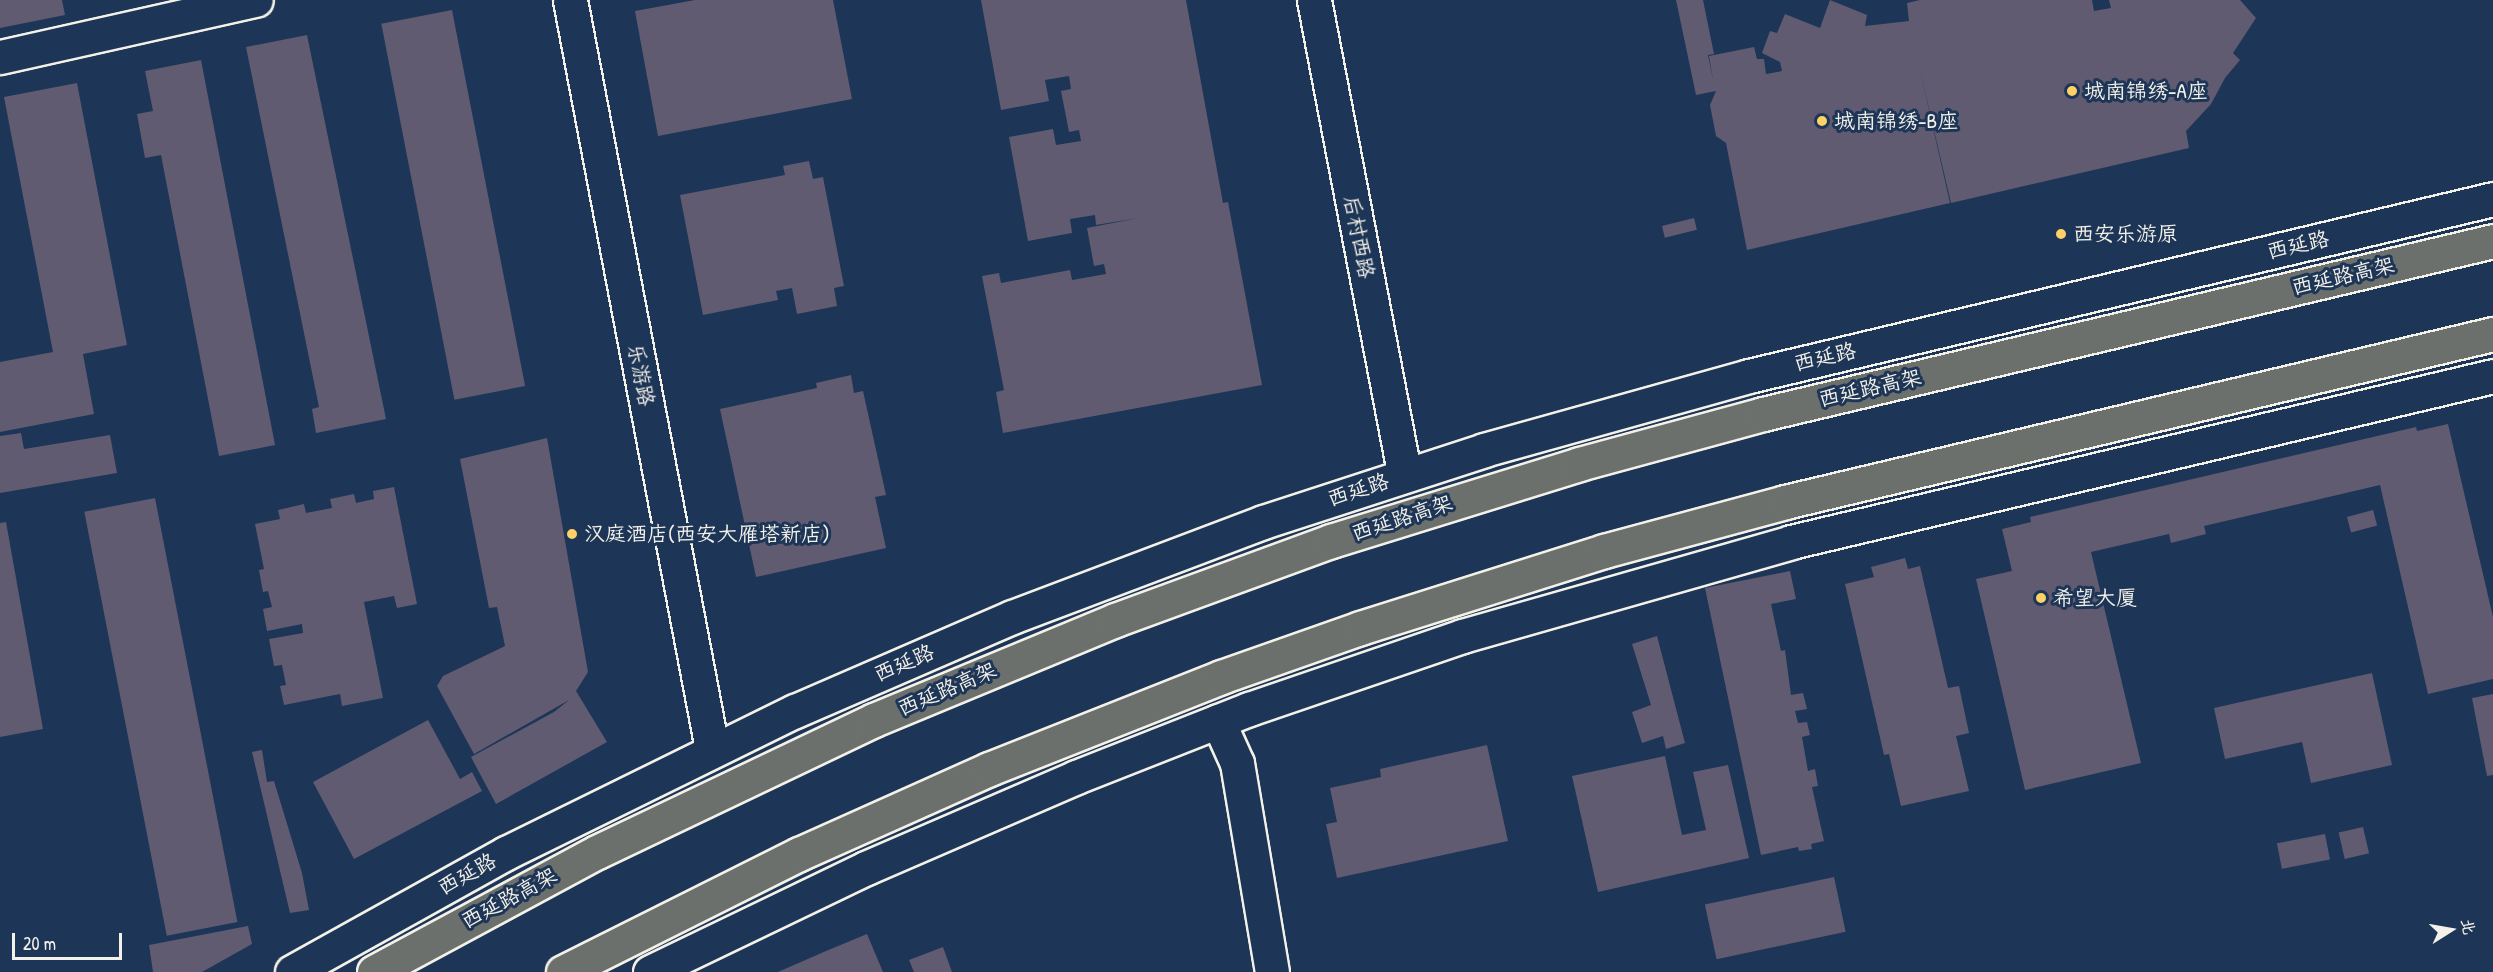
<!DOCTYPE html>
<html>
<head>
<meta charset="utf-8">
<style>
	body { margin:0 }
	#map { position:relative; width:2493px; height:972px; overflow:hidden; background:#1d3557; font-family:"Patrick Hand","LXGW WenKai TC",sans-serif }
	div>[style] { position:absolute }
	.building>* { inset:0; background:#605b71; transform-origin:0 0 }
	.roads { filter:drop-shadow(2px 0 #f4f1e8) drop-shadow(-2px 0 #f4f1e8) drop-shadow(0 2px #f4f1e8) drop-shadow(0 -2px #f4f1e8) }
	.minor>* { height:33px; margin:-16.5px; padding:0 16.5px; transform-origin:16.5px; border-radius:16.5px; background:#1d3557 }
	.tertiary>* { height:33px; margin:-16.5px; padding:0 16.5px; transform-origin:16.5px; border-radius:16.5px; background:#1d3557 }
	.secondary>* { height:33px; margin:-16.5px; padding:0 16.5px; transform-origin:16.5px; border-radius:16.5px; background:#1d3557 }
	.trunk>* { height:33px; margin:-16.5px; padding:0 16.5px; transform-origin:16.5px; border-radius:16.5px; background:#6c706d }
	.dots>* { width:16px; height:16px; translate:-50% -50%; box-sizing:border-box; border:3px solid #1d3557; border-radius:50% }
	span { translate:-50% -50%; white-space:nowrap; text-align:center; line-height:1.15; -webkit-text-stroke:6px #1d3557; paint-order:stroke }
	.poi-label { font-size:21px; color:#f4f1e8 }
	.left { translate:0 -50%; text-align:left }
	.street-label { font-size:21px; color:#f4f1e8 }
	.north { position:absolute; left:2421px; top:900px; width:60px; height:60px; -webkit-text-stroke:4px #1d3557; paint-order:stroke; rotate:79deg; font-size:16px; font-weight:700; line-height:24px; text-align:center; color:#f4f1e8 }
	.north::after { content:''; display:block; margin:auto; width:21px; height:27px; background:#f4f1e8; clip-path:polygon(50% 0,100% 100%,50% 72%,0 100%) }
	.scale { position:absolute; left:12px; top:933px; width:110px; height:27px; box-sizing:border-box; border:3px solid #f4f1e8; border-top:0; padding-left:8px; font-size:18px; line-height:21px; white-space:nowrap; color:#f4f1e8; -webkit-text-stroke:4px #1d3557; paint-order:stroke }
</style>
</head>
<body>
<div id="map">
	<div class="building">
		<div style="clip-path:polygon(0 0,62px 0,65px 15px,0 28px)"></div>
		<div style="clip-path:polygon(695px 0,833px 0,852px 99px,658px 136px,635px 11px)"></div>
		<div style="clip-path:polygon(981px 0,1186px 0,1223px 203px,1228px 202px,1262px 385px,1003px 433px,996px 392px,1004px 390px,982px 276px,999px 273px,1001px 283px,1070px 270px,1072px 280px,1106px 274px,1104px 264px,1094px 266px,1087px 228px,1138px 218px,1096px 225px,1095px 215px,1070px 219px,1072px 233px,1028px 241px,1009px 137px,1053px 129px,1056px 145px,1081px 141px,1079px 130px,1069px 132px,1061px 91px,1071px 89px,1069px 76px,1045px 80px,1049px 101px,1001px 110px)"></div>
		<div style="clip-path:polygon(1676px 0,1703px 0,1714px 54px,1708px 55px,1713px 80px,1709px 56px,1754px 47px,1757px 59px,1764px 59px,1766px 74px,1782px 71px,1780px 62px,1762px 53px,1770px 31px,1777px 33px,1785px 14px,1820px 28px,1830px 0,1867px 15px,1865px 26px,1909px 21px,1907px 3px,1920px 0,2092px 0,2094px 11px,2111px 8px,2109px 0,2240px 0,2256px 18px,2233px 53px,2240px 60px,2225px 78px,2211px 104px,2186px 131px,2189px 148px,1951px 203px,1920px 70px,1950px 203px,1747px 250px,1726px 143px,1716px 136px,1710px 105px,1716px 91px,1696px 95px)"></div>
		<div style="left:452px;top:10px;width:383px;height:72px;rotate:79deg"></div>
		<div style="clip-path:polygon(307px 35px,386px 419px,316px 433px,312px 409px,319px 407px,246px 47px)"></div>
		<div style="clip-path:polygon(201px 60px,275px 445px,219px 456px,161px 155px,145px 158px,137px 114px,153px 111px,145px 71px)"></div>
		<div style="clip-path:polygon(77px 83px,127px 345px,83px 354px,94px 414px,0 432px,0 362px,53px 352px,4px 97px)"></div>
		<div style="clip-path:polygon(809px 161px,813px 179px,823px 177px,844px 286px,834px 288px,837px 306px,797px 314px,792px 288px,776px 291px,778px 300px,703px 315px,680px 195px,785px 175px,783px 166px)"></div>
		<div style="left:1694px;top:218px;width:12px;height:33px;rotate:76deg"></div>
		<div style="clip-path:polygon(851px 375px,854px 393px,863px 391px,886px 495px,875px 497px,886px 548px,756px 577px,720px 409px,817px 388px,816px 383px)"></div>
		<div style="clip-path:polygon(2448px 424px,2493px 617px,2493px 679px,2428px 694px,2380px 485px,2204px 526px,2206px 534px,2171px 543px,2169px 534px,2091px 552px,2141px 763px,2025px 790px,1976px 579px,2012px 571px,2002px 529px,2031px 522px,2030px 517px,2416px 427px,2417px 431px)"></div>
		<div style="clip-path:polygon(21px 433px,24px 449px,110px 435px,117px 473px,0 493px,0 436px)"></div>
		<div style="clip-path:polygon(547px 438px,588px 672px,576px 691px,607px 742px,496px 804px,471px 757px,554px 712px,569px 700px,474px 754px,437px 686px,443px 676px,505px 646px,497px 607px,489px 608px,460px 459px)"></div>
		<div style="clip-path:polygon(394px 487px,417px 604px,397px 608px,394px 596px,364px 602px,383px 698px,342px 706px,340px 694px,284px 705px,280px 686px,286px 685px,282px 665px,274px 666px,269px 639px,303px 633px,302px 624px,267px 631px,263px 609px,272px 607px,268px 591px,263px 592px,259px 570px,264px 569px,255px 524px,280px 519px,278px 510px,304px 504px,306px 513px,332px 508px,330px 499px,354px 494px,356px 503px,374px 499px,373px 491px)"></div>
		<div style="left:155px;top:498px;width:432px;height:72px;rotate:79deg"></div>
		<div style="left:2373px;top:510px;width:16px;height:27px;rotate:75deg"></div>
		<div style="clip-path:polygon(6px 522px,43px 729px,0 737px,0 523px)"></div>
		<div style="clip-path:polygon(1905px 558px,1908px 569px,1920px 566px,1948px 688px,1959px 686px,1969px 733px,1956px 736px,1969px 791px,1901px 806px,1889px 754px,1884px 755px,1845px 584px,1874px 577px,1871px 567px)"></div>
		<div style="clip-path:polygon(1790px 571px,1796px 599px,1771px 604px,1781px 651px,1785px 650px,1791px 695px,1803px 693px,1807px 709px,1795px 711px,1798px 723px,1807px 722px,1810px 735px,1802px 737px,1808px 771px,1815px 769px,1818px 786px,1812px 787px,1824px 841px,1811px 844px,1812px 849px,1799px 851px,1798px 847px,1761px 855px,1705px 588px)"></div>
		<div style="clip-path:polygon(1657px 636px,1685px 743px,1666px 749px,1663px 736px,1642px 743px,1632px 712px,1651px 705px,1632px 644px)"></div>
		<div style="clip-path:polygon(2372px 673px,2392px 765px,2311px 783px,2302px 742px,2225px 759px,2214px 708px)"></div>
		<div style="clip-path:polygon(2493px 694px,2493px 775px,2487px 776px,2472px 698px)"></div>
		<div style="clip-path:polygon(428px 720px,460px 779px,472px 772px,482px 791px,354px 859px,313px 782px)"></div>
		<div style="clip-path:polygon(1487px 745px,1508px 841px,1337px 878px,1326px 824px,1337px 822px,1330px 788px,1381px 777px,1380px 769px)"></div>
		<div style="clip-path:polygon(262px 750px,267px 782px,274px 781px,302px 873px,309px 910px,290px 913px,252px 752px)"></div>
		<div style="clip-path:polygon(1665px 756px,1682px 835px,1706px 830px,1693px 772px,1728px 765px,1749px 858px,1598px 892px,1572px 776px)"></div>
		<div style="left:2363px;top:827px;width:27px;height:25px;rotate:77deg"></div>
		<div style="left:2325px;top:834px;width:26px;height:49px;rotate:79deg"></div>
		<div style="left:1834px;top:877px;width:56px;height:132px;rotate:78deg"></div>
		<div style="clip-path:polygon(248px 926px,252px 944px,202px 972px,153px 972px,149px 945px)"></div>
		<div style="clip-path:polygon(867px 934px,883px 972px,778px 972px,826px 951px)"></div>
		<div style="clip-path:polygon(943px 947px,952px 972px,914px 972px,909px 960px)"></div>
	</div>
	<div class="roads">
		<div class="minor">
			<div style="left:0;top:57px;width:262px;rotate:-12.6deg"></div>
			<div style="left:1218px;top:721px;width:46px;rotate:65.7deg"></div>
			<div style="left:1237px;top:763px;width:212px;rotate:80.5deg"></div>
		</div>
		<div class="tertiary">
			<div style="left:570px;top:0;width:762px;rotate:79.26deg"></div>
			<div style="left:1314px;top:0;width:482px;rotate:79.2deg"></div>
		</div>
		<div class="secondary">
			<div style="left:292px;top:972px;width:245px;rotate:-29.1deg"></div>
			<div style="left:506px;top:853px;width:322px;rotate:-26.2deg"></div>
			<div style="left:795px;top:711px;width:236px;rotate:-23.4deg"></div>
			<div style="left:1012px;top:617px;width:268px;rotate:-20.7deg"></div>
			<div style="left:1263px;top:522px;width:232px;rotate:-18deg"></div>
			<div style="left:1484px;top:450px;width:275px;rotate:-15.6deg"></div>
			<div style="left:1749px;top:376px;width:765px;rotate:-13.38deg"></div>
			<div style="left:650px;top:972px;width:240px;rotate:-25.7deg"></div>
			<div style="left:866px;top:868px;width:229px;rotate:-23.4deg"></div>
			<div style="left:1076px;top:777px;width:186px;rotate:-21.5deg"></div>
			<div style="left:1249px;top:709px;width:225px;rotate:-18.9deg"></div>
			<div style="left:1462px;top:636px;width:342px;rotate:-15.9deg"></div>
			<div style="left:1791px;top:542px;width:721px;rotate:-13.3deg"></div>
		</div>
		<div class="trunk">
			<div style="left:374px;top:972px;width:253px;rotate:-28.3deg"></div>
			<div style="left:597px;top:852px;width:307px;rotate:-25.5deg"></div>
			<div style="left:874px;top:720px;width:261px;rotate:-22.5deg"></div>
			<div style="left:1115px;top:620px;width:230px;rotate:-20.1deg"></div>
			<div style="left:1331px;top:541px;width:260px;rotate:-17.2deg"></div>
			<div style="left:1579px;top:464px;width:191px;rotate:-15.2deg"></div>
			<div style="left:1763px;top:414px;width:750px;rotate:-13.33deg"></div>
			<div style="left:563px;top:972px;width:264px;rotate:-26.6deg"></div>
			<div style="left:799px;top:854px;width:208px;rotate:-24.1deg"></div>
			<div style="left:989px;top:769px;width:250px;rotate:-21.6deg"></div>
			<div style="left:1221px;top:677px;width:147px;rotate:-19.4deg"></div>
			<div style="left:1360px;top:628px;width:256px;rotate:-17.5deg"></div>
			<div style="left:1604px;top:551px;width:188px;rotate:-15.1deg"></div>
			<div style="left:1785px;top:502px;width:728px;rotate:-13.35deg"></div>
		</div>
	</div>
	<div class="dots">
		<div style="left:2072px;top:91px;background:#ffd166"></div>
		<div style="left:1822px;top:121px;background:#ffd166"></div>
		<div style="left:2061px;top:234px;background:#ffd166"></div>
		<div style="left:572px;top:534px;background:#ffd166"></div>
		<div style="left:2041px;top:598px;background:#ffd166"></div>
	</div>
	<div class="poi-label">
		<span class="left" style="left:2084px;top:91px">城南锦绣-A座</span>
		<span class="left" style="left:1834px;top:121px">城南锦绣-B座</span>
		<span class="left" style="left:2073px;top:234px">西安乐游原</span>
		<span class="left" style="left:584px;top:534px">汉庭酒店(西安大雁塔新店)</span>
		<span class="left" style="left:2053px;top:598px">希望大厦</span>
	</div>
	<div class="street-label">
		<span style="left:1359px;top:237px;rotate:79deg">后村西路</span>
		<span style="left:2298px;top:245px;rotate:-13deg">西延路</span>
		<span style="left:2343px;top:276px;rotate:-13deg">西延路高架</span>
		<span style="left:1825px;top:357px;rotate:-13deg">西延路</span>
		<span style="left:641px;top:375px;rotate:79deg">乐游路</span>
		<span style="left:1870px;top:388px;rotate:-13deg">西延路高架</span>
		<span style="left:1358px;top:490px;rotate:-18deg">西延路</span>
		<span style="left:1402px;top:518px;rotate:-18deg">西延路高架</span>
		<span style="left:904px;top:663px;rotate:-23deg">西延路</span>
		<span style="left:947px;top:689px;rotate:-23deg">西延路高架</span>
		<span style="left:467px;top:874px;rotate:-29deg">西延路</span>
		<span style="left:509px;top:898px;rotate:-28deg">西延路高架</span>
	</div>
	<div class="north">北</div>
	<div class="scale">20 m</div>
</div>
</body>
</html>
